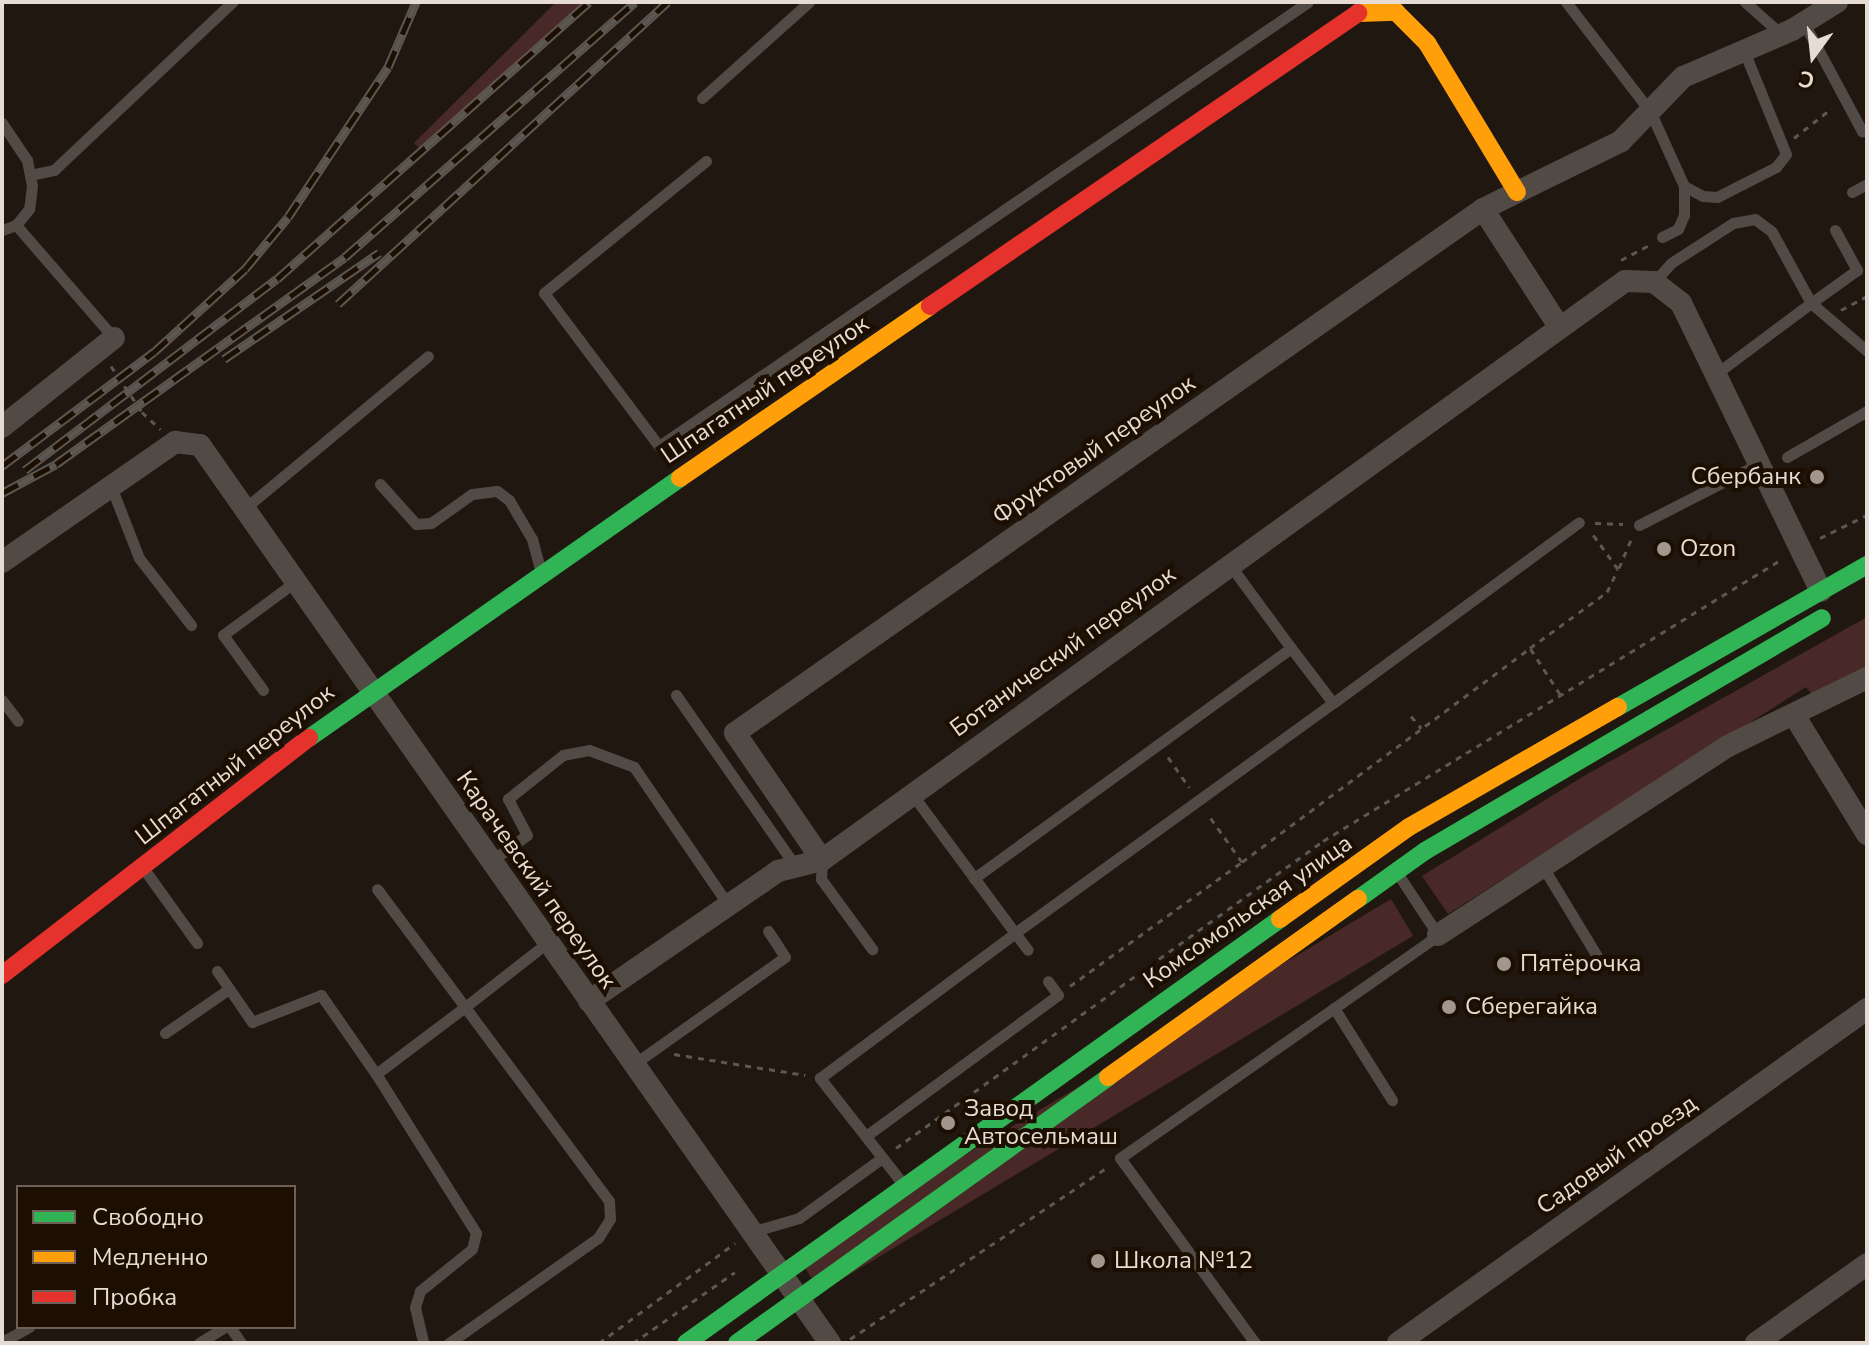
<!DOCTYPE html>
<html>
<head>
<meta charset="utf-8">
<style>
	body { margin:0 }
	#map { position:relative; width:1869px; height:1345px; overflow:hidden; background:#201810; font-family:"Nunito Sans",sans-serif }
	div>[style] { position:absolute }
	.green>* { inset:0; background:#492927; transform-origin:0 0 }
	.path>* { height:3px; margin-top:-1.5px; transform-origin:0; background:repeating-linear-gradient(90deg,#5d5751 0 6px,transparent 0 12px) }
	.lane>* { height:11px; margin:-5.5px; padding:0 5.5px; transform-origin:5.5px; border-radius:5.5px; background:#524b45 }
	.street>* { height:22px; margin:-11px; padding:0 11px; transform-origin:11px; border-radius:11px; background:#524b45 }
	.fast>* { height:18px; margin:-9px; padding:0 9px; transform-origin:9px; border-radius:9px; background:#30b455 }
	.slow>* { height:18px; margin:-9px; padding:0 9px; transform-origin:9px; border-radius:9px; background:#ff9f0a }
	.jam>* { height:18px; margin:-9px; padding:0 9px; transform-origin:9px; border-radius:9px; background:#e5322d }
	.rail>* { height:9px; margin-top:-4.5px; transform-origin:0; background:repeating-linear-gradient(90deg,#1d0e02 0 18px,#5d5751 0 36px); box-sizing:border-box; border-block:2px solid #5d5751 }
	.dots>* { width:22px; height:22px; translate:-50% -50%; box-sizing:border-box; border:4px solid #1d0e02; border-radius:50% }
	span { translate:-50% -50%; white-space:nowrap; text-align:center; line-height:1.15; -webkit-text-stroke:8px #1d0e02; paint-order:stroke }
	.street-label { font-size:24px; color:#e7dcd3 }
	.poi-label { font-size:24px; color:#e7dcd3 }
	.right { translate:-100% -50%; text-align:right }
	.left { translate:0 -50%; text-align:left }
	.frame { position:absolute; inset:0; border:4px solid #e7dcd3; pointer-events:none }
	.legend { position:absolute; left:16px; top:1185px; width:280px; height:144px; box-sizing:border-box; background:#1d0e02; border:2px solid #6e6056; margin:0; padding:10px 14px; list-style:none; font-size:24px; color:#e7dcd3 }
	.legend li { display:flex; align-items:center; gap:16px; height:40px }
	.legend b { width:40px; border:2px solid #6e6056 }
	.north { position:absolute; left:1773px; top:16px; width:80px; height:80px; -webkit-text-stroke:6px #1d0e02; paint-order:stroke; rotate:195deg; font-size:22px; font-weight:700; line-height:32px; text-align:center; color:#e7dcd3 }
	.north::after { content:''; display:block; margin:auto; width:28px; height:36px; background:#e7dcd3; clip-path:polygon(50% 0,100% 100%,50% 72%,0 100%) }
</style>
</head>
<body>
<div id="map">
	<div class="green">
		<div style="clip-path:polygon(556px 2px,583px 2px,424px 152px,414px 143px)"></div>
		<div style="clip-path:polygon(1867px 617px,1867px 670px,1815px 698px,1806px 687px,1448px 914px,1422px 876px,1584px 776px)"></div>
		<div style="left:1391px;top:899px;width:43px;height:692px;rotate:59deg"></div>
	</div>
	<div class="path">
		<div style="left:1794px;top:138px;width:48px;rotate:-38.3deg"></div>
		<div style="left:1621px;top:260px;width:32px;rotate:-28deg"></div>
		<div style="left:1841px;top:310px;width:30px;rotate:-28deg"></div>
		<div style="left:111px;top:366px;width:55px;rotate:56deg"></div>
		<div style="left:142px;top:412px;width:25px;rotate:43deg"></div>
		<div style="left:1595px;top:523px;width:28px;rotate:2deg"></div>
		<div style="left:1820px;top:538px;width:52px;rotate:-26.1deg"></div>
		<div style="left:1619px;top:568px;width:33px;rotate:-67deg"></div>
		<div style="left:1560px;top:694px;width:55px;rotate:-123.1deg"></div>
		<div style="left:1530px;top:648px;width:95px;rotate:-36deg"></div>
		<div style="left:1607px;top:592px;width:25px;rotate:-64deg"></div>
		<div style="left:1618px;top:569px;width:44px;rotate:-125.8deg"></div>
		<div style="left:1411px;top:716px;width:16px;rotate:50deg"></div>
		<div style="left:1168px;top:757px;width:37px;rotate:55deg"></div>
		<div style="left:1242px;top:862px;width:359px;rotate:-36.6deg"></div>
		<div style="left:1070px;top:986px;width:212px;rotate:-35.8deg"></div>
		<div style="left:1242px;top:862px;width:60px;rotate:-125.5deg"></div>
		<div style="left:674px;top:1054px;width:133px;rotate:9.1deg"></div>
		<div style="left:896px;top:1148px;width:526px;rotate:-35.71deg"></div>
		<div style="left:1323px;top:841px;width:539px;rotate:-31.57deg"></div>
		<div style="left:850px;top:1339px;width:308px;rotate:-33.7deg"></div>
		<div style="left:599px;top:1343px;width:169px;rotate:-36.3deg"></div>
		<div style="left:633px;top:1343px;width:124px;rotate:-34.8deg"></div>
	</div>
	<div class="lane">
		<div style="left:1566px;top:2px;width:138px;rotate:52.4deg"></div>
		<div style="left:1650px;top:111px;width:82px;rotate:65.6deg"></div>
		<div style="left:1684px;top:186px;width:21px;rotate:28deg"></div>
		<div style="left:1703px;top:196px;width:14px;rotate:4deg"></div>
		<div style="left:1717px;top:197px;width:66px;rotate:-27deg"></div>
		<div style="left:1776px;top:167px;width:16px;rotate:-52deg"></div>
		<div style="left:1786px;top:154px;width:111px;rotate:-112.2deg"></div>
		<div style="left:1745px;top:2px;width:50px;rotate:41.7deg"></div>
		<div style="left:1804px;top:23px;width:123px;rotate:61.8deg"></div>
		<div style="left:1862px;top:131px;width:5px;rotate:-22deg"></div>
		<div style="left:702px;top:98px;width:144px;rotate:-41.9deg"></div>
		<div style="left:2px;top:123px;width:45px;rotate:56deg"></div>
		<div style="left:27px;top:160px;width:26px;rotate:79deg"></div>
		<div style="left:32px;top:186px;width:23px;rotate:97deg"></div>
		<div style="left:29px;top:209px;width:21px;rotate:129deg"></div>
		<div style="left:16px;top:225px;width:15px;rotate:160deg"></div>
		<div style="left:706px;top:161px;width:209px;rotate:140.8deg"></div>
		<div style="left:544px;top:293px;width:191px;rotate:53.1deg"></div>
		<div style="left:659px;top:446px;width:786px;rotate:-34.38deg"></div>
		<div style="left:30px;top:175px;width:25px;rotate:-12deg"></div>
		<div style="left:54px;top:170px;width:245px;rotate:-43.3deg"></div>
		<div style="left:1852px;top:192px;width:17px;rotate:-28deg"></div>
		<div style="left:16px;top:225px;width:150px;rotate:49.1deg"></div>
		<div style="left:1835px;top:230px;width:46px;rotate:61.2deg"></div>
		<div style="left:1857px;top:270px;width:57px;rotate:144.3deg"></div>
		<div style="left:1811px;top:303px;width:74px;rotate:40.6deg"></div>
		<div style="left:1662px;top:237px;width:18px;rotate:-27deg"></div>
		<div style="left:1678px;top:229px;width:15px;rotate:-67deg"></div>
		<div style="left:1684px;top:215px;width:29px;rotate:-90deg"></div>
		<div style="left:1654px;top:282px;width:25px;rotate:-48deg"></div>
		<div style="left:1671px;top:263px;width:74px;rotate:-32.8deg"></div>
		<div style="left:1733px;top:223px;width:22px;rotate:-10deg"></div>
		<div style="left:1755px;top:219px;width:21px;rotate:37deg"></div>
		<div style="left:1772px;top:232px;width:81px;rotate:61.2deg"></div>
		<div style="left:1811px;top:303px;width:117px;rotate:143.3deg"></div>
		<div style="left:1787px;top:457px;width:92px;rotate:-29.9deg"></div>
		<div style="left:380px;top:484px;width:54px;rotate:48deg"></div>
		<div style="left:416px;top:524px;width:15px;rotate:-4deg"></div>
		<div style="left:431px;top:523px;width:50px;rotate:-35.3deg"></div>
		<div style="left:472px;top:494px;width:25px;rotate:-7deg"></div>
		<div style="left:497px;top:491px;width:15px;rotate:37deg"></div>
		<div style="left:509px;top:500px;width:45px;rotate:59.5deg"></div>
		<div style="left:532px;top:539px;width:31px;rotate:75deg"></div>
		<div style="left:112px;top:489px;width:74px;rotate:68.6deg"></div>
		<div style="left:139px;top:558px;width:85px;rotate:52.2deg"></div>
		<div style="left:244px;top:509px;width:239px;rotate:-39.7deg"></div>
		<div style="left:1639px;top:525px;width:136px;rotate:-27.1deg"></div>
		<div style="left:1230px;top:565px;width:103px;rotate:53.7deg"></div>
		<div style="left:263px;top:690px;width:68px;rotate:-126deg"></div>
		<div style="left:223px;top:635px;width:89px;rotate:-36.4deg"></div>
		<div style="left:676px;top:695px;width:210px;rotate:55.1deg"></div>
		<div style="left:2px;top:700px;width:26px;rotate:53deg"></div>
		<div style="left:1333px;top:703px;width:305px;rotate:-36.3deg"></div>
		<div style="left:912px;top:794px;width:173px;rotate:53.5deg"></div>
		<div style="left:1015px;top:933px;width:392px;rotate:-35.9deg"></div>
		<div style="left:1333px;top:703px;width:69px;rotate:-127.4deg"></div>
		<div style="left:1291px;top:648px;width:392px;rotate:144deg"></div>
		<div style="left:822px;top:860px;width:19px;rotate:93deg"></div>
		<div style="left:821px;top:879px;width:87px;rotate:53.9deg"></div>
		<div style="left:491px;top:861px;width:44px;rotate:-35.8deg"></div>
		<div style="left:527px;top:835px;width:41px;rotate:-117.8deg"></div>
		<div style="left:508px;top:799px;width:70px;rotate:-38.7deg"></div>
		<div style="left:563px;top:755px;width:26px;rotate:-11deg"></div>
		<div style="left:589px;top:750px;width:48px;rotate:20.7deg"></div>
		<div style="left:634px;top:767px;width:167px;rotate:55.7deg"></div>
		<div style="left:1543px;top:867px;width:104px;rotate:58.8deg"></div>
		<div style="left:144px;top:869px;width:91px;rotate:54.4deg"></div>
		<div style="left:217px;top:971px;width:62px;rotate:55.5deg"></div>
		<div style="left:252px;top:1022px;width:74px;rotate:-21.4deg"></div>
		<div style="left:321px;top:995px;width:96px;rotate:55.2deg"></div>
		<div style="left:376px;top:1074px;width:111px;rotate:-37deg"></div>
		<div style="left:465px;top:1007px;width:147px;rotate:-126.7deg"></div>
		<div style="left:1334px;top:1008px;width:109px;rotate:57.8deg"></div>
		<div style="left:165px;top:1033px;width:78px;rotate:-34.5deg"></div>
		<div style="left:634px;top:1064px;width:185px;rotate:-35.3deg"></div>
		<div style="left:785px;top:957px;width:31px;rotate:-123deg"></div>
		<div style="left:376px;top:1074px;width:188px;rotate:57.8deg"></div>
		<div style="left:476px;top:1233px;width:16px;rotate:104deg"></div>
		<div style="left:472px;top:1249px;width:67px;rotate:141.1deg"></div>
		<div style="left:420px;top:1291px;width:17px;rotate:107deg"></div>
		<div style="left:415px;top:1307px;width:37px;rotate:77deg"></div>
		<div style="left:866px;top:1136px;width:238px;rotate:-36.3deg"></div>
		<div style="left:1058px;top:995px;width:17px;rotate:-126deg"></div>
		<div style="left:903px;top:1184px;width:135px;rotate:-128.1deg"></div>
		<div style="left:820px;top:1078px;width:243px;rotate:-36.6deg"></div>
		<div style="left:1015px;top:933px;width:21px;rotate:53deg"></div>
		<div style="left:751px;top:1232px;width:50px;rotate:-16.3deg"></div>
		<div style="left:799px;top:1218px;width:102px;rotate:-35.9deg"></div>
		<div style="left:230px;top:1327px;width:19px;rotate:55deg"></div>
		<div style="left:2px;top:1342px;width:31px;rotate:-29deg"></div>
		<div style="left:199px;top:1343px;width:31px;rotate:-32deg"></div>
		<div style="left:449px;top:1343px;width:182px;rotate:-35.2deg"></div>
		<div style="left:598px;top:1238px;width:22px;rotate:-58deg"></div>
		<div style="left:610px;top:1219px;width:18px;rotate:-93deg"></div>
		<div style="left:609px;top:1201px;width:242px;rotate:-126.6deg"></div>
		<div style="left:465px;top:1007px;width:104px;rotate:-38deg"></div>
		<div style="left:1255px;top:1343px;width:229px;rotate:-126.1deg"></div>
		<div style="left:1120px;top:1158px;width:388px;rotate:-35deg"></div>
		<div style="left:1438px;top:935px;width:73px;rotate:-123.3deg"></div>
	</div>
	<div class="street">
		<div style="left:1483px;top:209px;width:138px;rotate:57.1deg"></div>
		<div style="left:2px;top:427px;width:143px;rotate:-38.5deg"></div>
		<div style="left:2px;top:562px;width:211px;rotate:-34.7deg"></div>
		<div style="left:175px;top:442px;width:25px;rotate:7deg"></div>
		<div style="left:200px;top:445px;width:1097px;rotate:54.95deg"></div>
		<div style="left:1794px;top:715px;width:140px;rotate:58.5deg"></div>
		<div style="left:822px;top:860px;width:154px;rotate:-124.4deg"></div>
		<div style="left:735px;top:733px;width:913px;rotate:-35.01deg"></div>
		<div style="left:1483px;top:209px;width:154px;rotate:-26.2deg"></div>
		<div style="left:1621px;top:141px;width:89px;rotate:-45.9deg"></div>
		<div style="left:1683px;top:77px;width:119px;rotate:-23.3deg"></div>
		<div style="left:1792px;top:30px;width:53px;rotate:-31.9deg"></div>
		<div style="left:1438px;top:935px;width:346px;rotate:-33.1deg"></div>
		<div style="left:1728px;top:746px;width:155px;rotate:-26.1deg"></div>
		<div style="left:589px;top:1001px;width:229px;rotate:-34.5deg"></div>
		<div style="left:778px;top:871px;width:45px;rotate:-14deg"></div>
		<div style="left:822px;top:860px;width:990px;rotate:-35.79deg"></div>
		<div style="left:1625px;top:281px;width:29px;rotate:2deg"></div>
		<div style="left:1654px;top:282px;width:34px;rotate:38deg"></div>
		<div style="left:1681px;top:303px;width:320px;rotate:64.1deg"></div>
		<div style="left:1398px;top:1343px;width:576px;rotate:-35.46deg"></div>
		<div style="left:1756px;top:1343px;width:136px;rotate:-35.4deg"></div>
	</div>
	<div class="fast">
		<div style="left:1618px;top:707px;width:287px;rotate:-29.7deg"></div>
		<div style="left:309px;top:738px;width:453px;rotate:-35deg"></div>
		<div style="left:1358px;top:899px;width:82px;rotate:-35.6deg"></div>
		<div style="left:1425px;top:851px;width:460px;rotate:-30.4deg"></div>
		<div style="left:686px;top:1343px;width:730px;rotate:-35.52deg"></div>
		<div style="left:737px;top:1343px;width:457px;rotate:-35.6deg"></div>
	</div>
	<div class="slow">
		<div style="left:1358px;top:13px;width:38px;rotate:-2deg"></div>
		<div style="left:1396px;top:12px;width:44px;rotate:45deg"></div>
		<div style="left:1427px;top:43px;width:174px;rotate:58.9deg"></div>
		<div style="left:680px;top:478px;width:303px;rotate:-34.5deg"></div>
		<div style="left:1280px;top:919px;width:158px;rotate:-35.5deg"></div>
		<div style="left:1409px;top:827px;width:241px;rotate:-29.9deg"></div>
		<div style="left:1108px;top:1077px;width:307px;rotate:-35.5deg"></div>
	</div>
	<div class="jam">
		<div style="left:930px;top:306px;width:519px;rotate:-34.39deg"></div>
		<div style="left:2px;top:975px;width:388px;rotate:-37.7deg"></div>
	</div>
	<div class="rail">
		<div style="left:338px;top:304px;width:447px;rotate:-42.5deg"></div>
		<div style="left:224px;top:359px;width:188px;rotate:-34.4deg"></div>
		<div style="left:2px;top:466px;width:190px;rotate:-36.9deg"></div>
		<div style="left:154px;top:352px;width:123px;rotate:-42.4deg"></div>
		<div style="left:245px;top:269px;width:67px;rotate:-50.4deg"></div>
		<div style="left:288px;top:217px;width:180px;rotate:-56.3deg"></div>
		<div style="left:388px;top:67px;width:71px;rotate:-66.7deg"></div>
		<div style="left:25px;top:470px;width:316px;rotate:-37.2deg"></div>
		<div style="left:277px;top:279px;width:417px;rotate:-41.6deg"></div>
		<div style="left:2px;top:493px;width:61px;rotate:-28.2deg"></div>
		<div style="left:56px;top:464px;width:355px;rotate:-35.6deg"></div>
		<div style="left:345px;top:257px;width:386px;rotate:-41.3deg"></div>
	</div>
	<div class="dots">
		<div style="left:1817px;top:477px;background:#a1978f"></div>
		<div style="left:1664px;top:549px;background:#a1978f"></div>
		<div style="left:1504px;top:964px;background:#a1978f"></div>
		<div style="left:1449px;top:1007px;background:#a1978f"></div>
		<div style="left:948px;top:1123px;background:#a1978f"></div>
		<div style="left:1098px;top:1261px;background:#a1978f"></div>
	</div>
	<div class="street-label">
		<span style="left:765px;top:390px;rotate:-34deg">Шпагатный переулок</span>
		<span style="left:1094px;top:450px;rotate:-35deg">Фруктовый переулок</span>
		<span style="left:1063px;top:652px;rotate:-36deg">Ботанический переулок</span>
		<span style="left:235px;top:765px;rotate:-38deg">Шпагатный переулок</span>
		<span style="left:536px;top:880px;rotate:55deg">Карачевский переулок</span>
		<span style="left:1248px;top:912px;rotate:-35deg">Комсомольская улица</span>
		<span style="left:1617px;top:1155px;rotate:-35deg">Садовый проезд</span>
	</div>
	<div class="poi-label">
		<span class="right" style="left:1801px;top:477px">Сбербанк</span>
		<span class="left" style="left:1680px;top:549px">Ozon</span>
		<span class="left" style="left:1520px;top:964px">Пятёрочка</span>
		<span class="left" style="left:1465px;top:1007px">Сберегайка</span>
		<span class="left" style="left:964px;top:1123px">Завод<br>Автосельмаш</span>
		<span class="left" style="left:1114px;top:1261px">Школа №12</span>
	</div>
	<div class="frame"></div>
	<ul class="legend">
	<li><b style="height:10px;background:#30b455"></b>Свободно</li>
	<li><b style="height:10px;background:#ff9f0a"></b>Медленно</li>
	<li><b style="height:10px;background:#e5322d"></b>Пробка</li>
	</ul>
	<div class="north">С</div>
</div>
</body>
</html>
